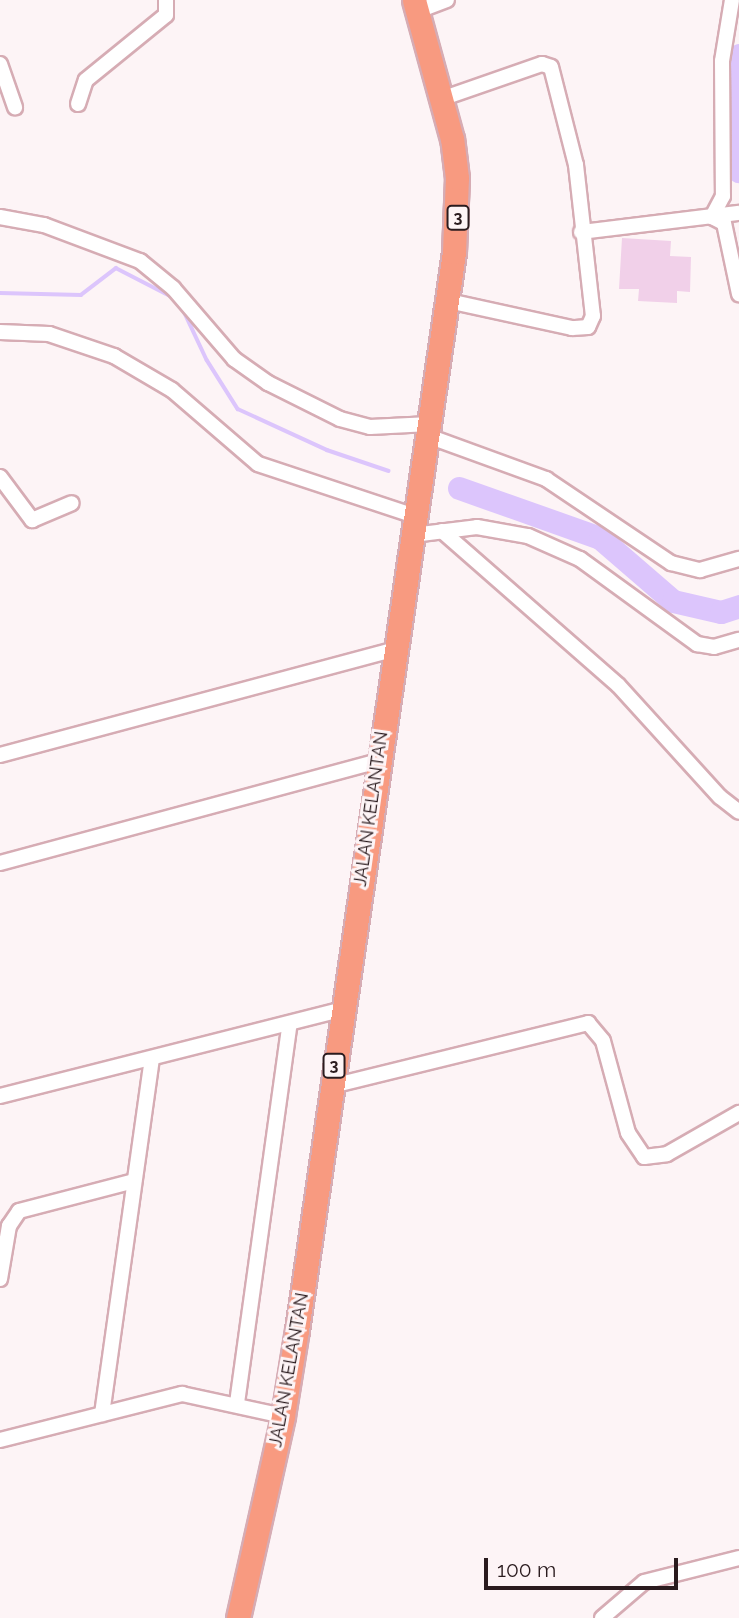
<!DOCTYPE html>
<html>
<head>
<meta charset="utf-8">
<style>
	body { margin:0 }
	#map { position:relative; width:739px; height:1618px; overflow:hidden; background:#fdf4f6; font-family:Raleway,sans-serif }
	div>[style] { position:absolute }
	.stream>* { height:3.5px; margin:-1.75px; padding:0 1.75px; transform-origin:1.75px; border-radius:1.75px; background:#dcc5fc }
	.river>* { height:23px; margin:-11.5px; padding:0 11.5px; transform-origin:11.5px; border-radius:11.5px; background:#dcc5fc }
	.building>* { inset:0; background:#f1d0e9 }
	.roads { filter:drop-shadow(2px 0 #d6acb4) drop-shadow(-2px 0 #d6acb4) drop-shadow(0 2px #d6acb4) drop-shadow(0 -2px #d6acb4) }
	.minor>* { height:14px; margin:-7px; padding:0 7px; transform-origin:7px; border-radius:7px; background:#fff }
	.trunk>* { height:23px; margin:-11.5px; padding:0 11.5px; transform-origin:11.5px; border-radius:11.5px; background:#f89a80 }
	span { translate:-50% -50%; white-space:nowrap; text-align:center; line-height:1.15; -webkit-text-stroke:6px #fdf4f6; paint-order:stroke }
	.shield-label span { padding:2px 5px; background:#fdf4f6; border:2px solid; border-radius:5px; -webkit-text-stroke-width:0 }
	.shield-label { font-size:16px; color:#2a1b1e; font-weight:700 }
	.street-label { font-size:18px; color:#2a1b1e }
	.scale { position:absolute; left:484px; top:1558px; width:194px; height:32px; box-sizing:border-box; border:4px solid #2a1b1e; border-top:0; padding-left:9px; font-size:21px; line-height:24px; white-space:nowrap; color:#2a1b1e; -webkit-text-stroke:5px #fdf4f6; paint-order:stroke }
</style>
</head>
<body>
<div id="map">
	<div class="stream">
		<div style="left:0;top:293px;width:81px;rotate:1.4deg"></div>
		<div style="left:81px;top:295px;width:44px;rotate:-37.6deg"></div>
		<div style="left:116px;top:268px;width:65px;rotate:27.3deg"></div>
		<div style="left:183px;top:309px;width:56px;rotate:64.8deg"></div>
		<div style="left:207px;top:360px;width:58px;rotate:57.7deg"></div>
		<div style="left:238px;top:409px;width:98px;rotate:24.7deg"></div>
		<div style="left:327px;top:450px;width:65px;rotate:18.7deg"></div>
	</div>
	<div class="river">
		<div style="left:739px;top:55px;width:29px;rotate:112deg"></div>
		<div style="left:728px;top:82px;width:90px;rotate:83deg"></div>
		<div style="left:459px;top:488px;width:150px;rotate:19.5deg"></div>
		<div style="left:600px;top:538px;width:96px;rotate:40.8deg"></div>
		<div style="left:673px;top:601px;width:49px;rotate:12.9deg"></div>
		<div style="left:721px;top:612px;width:19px;rotate:-18deg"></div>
	</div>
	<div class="building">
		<div style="clip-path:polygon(622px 238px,671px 241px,670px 256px,691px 257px,690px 292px,677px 291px,677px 303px,638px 301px,639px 289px,619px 289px)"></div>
	</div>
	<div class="roads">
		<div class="minor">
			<div style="left:732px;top:0;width:62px;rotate:99.3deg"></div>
			<div style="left:722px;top:61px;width:135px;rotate:89.6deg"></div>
			<div style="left:723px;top:196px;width:24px;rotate:118deg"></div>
			<div style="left:712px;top:217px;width:13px;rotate:27deg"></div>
			<div style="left:724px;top:223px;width:73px;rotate:78.1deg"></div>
			<div style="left:418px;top:11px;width:31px;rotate:-21deg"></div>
			<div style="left:0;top:64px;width:46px;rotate:70.8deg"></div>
			<div style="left:441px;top:99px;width:107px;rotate:-19.1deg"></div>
			<div style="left:542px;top:64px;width:9px;rotate:18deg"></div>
			<div style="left:551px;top:67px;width:101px;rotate:75.7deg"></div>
			<div style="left:576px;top:165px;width:152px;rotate:83.6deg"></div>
			<div style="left:593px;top:316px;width:12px;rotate:114deg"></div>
			<div style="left:588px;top:327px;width:16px;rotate:176deg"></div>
			<div style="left:572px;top:328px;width:127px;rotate:-167.7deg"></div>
			<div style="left:78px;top:104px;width:25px;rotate:-72deg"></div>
			<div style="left:86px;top:80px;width:103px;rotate:-39.1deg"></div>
			<div style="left:166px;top:15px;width:15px;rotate:-90deg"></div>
			<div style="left:0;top:217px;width:45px;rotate:10.3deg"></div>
			<div style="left:44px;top:225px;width:103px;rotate:20.6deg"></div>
			<div style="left:140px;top:261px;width:43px;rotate:39.3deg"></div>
			<div style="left:173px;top:288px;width:94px;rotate:49.3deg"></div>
			<div style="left:234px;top:359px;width:42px;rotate:35.2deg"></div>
			<div style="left:268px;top:383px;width:80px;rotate:26.6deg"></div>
			<div style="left:340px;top:419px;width:31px;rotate:15deg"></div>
			<div style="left:370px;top:427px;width:60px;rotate:-2.9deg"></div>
			<div style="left:581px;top:232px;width:159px;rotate:-6.9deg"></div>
			<div style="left:0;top:332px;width:49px;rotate:2.3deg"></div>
			<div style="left:49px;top:334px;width:69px;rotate:18.7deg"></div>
			<div style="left:114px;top:356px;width:67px;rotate:30.4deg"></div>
			<div style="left:172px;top:390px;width:113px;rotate:40.7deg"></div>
			<div style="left:258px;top:464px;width:165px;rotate:18.3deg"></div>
			<div style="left:428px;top:436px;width:126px;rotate:20deg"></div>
			<div style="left:546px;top:479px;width:151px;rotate:33.9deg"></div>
			<div style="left:671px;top:563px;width:30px;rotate:14deg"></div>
			<div style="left:700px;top:570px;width:41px;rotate:-15.8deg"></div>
			<div style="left:0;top:477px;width:54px;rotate:53.3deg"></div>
			<div style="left:32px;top:520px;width:43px;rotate:-23deg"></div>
			<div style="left:442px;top:531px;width:234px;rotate:41.2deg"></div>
			<div style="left:618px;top:685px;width:151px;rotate:47.7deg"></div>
			<div style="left:720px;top:797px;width:24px;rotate:38deg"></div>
			<div style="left:413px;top:535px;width:64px;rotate:-7.1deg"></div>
			<div style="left:477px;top:527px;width:52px;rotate:10deg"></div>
			<div style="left:528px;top:536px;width:57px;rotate:23.9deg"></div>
			<div style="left:580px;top:559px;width:145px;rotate:36deg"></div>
			<div style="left:697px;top:644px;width:17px;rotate:10deg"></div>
			<div style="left:714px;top:647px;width:26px;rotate:-16deg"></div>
			<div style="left:0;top:755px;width:409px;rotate:-15deg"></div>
			<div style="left:0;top:863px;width:391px;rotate:-15.1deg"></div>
			<div style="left:332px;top:1086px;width:264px;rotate:-13.8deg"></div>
			<div style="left:588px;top:1023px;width:23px;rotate:50deg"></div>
			<div style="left:603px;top:1041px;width:95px;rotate:74.8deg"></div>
			<div style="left:628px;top:1133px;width:29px;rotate:56deg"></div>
			<div style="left:644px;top:1157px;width:23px;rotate:-7deg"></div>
			<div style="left:667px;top:1154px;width:83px;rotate:-29.7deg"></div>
			<div style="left:0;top:1096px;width:352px;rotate:-14.2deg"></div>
			<div style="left:0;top:1279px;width:54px;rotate:-80.4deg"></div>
			<div style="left:9px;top:1226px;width:18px;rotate:-56deg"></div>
			<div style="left:19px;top:1211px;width:119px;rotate:-14.6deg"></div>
			<div style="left:237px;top:1403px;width:381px;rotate:-82.1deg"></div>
			<div style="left:102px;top:1414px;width:358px;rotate:-82deg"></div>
			<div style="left:0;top:1440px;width:188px;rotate:-14.2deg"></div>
			<div style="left:182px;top:1394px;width:103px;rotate:12.3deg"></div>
			<div style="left:602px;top:1618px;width:55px;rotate:-40.6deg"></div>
			<div style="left:644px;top:1582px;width:98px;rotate:-14.2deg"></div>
		</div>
		<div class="trunk">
			<div style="left:238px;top:1618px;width:207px;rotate:-77.4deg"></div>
			<div style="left:283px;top:1416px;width:87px;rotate:-80.8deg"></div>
			<div style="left:297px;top:1330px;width:1089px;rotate:-81.71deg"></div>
			<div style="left:454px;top:252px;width:74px;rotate:-87.7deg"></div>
			<div style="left:457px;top:178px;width:39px;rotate:-97deg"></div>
			<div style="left:452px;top:139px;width:144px;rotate:-105.3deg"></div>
		</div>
	</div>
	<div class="shield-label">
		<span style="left:458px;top:218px">3</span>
		<span style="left:334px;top:1066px">3</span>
	</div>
	<div class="street-label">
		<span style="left:371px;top:809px;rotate:-82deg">JALAN KELANTAN</span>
		<span style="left:289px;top:1370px;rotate:-80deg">JALAN KELANTAN</span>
	</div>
	<div class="scale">100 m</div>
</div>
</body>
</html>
